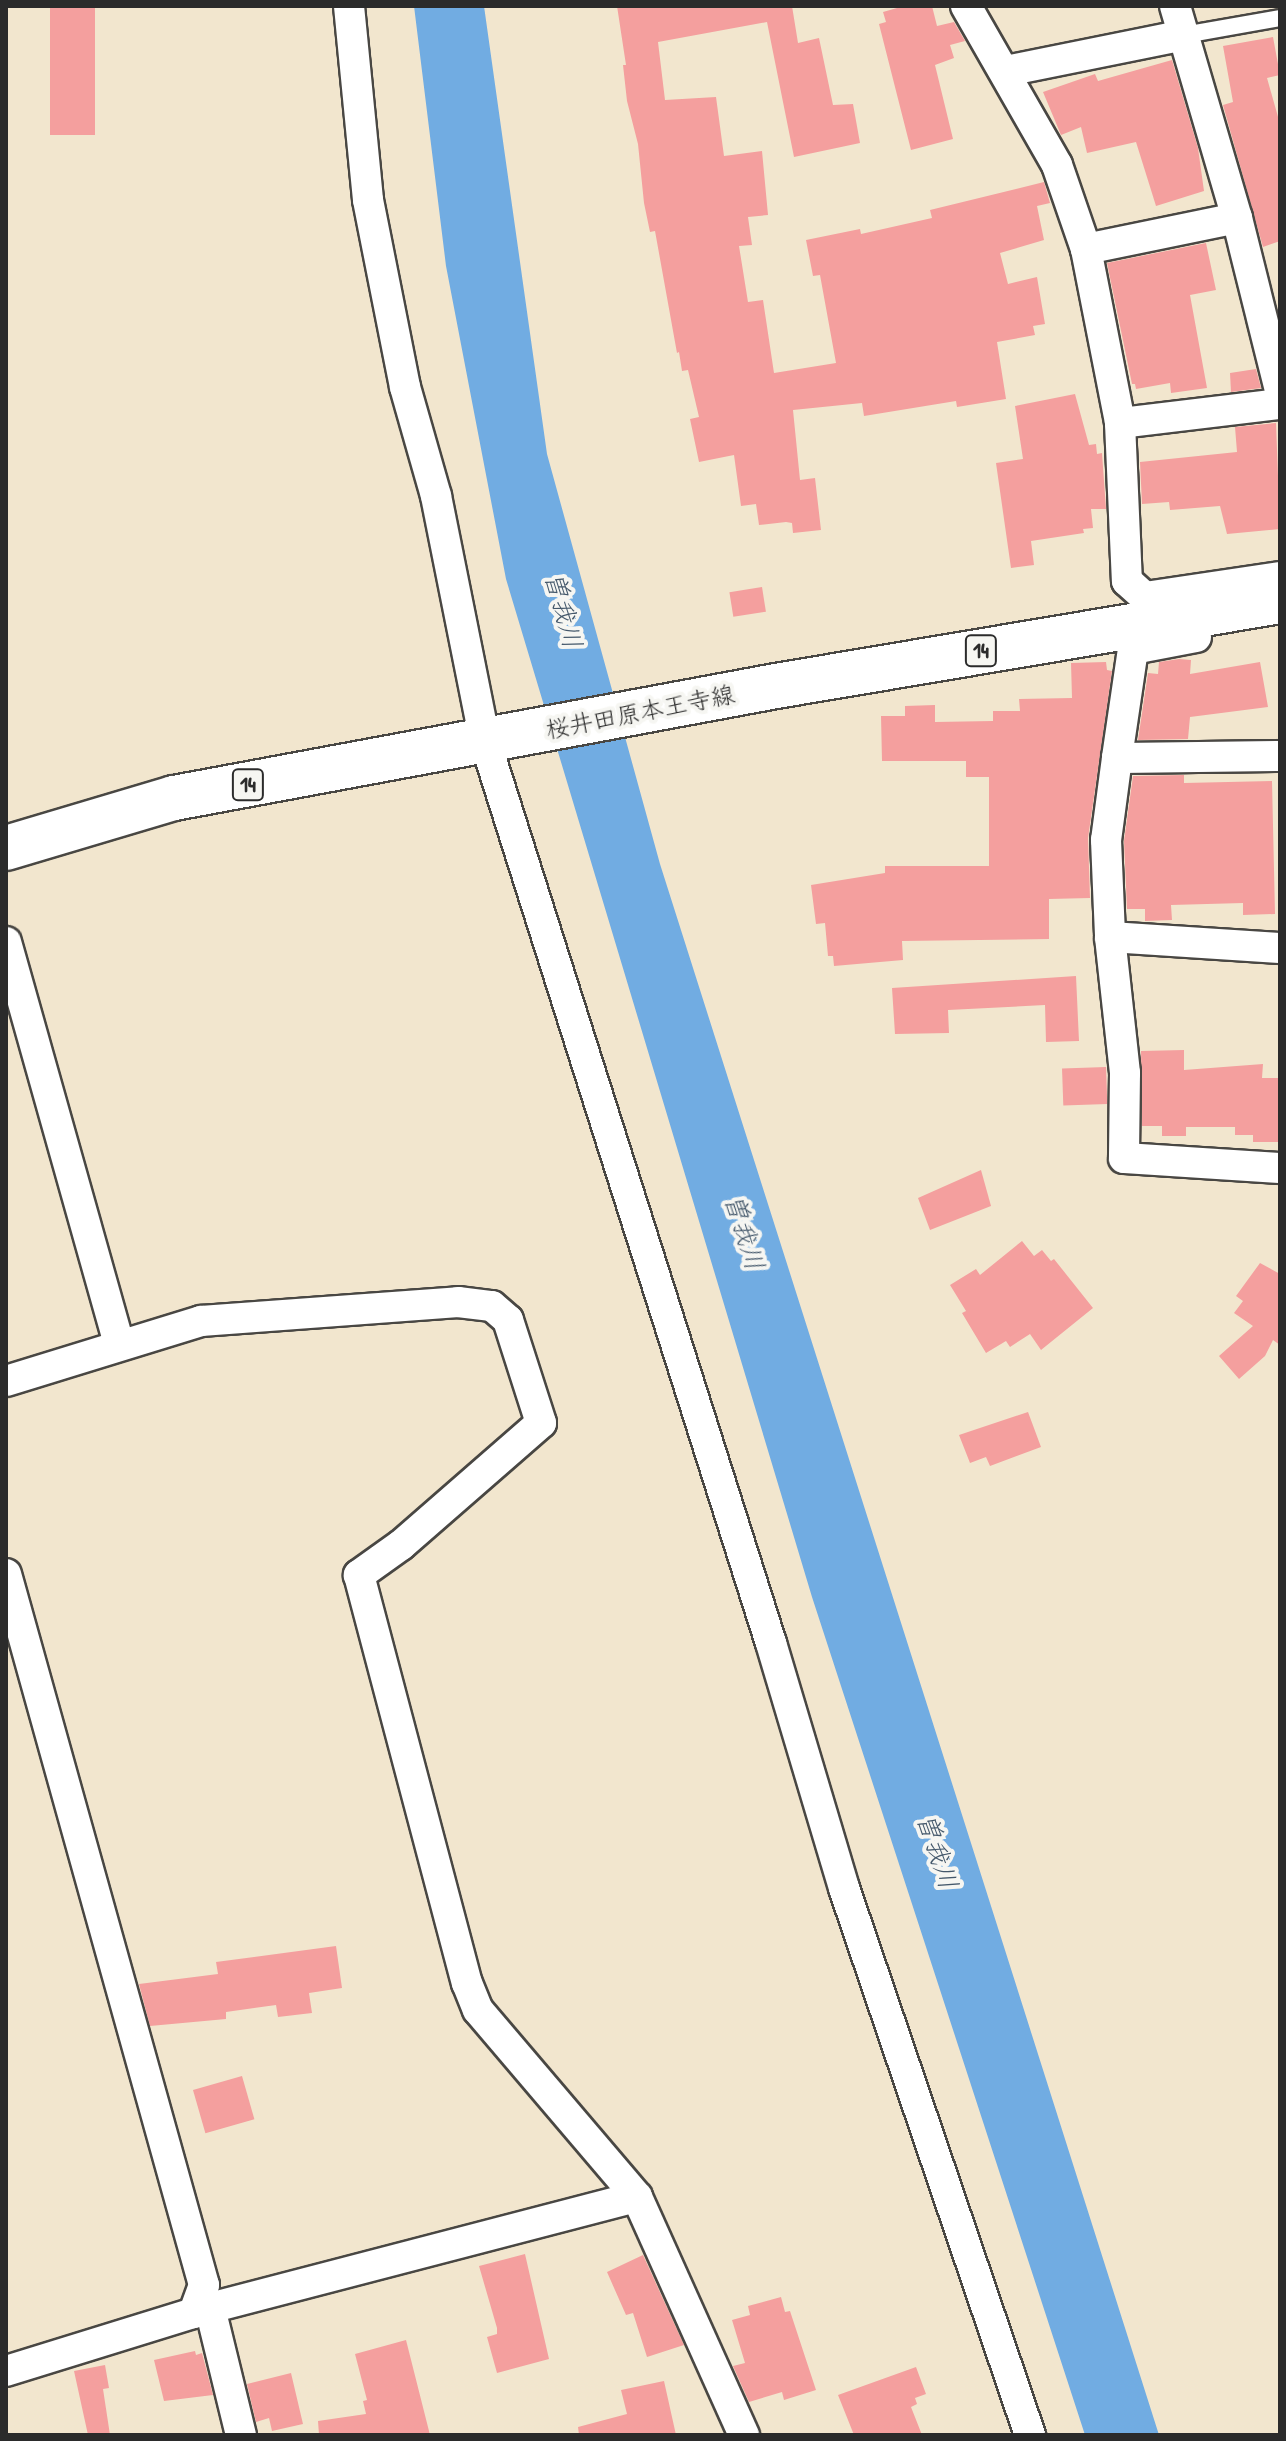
<!DOCTYPE html>
<html>
<head>
<meta charset="utf-8">
<style>
	body { margin:0 }
	#map { position:relative; width:1286px; height:2441px; overflow:hidden; background:#f2e6ce; font-family:"Patrick Hand","Klee One",sans-serif }
	div>[style] { position:absolute }
	.water>* { inset:0; background:#71ace2 }
	.building>* { inset:0; background:#f49f9e; transform-origin:0 0 }
	.roads { filter:drop-shadow(2px 0 #494743) drop-shadow(-2px 0 #494743) drop-shadow(0 2px #494743) drop-shadow(0 -2px #494743) }
	.lane>* { height:16px; margin:-8px; padding:0 8px; transform-origin:8px; border-radius:8px; background:#fff }
	.street>* { height:30px; margin:-15px; padding:0 15px; transform-origin:15px; border-radius:15px; background:#fff }
	.primary>* { height:44px; margin:-22px; padding:0 22px; transform-origin:22px; border-radius:22px; background:#fff }
	span { translate:-50% -50%; white-space:nowrap; text-align:center; line-height:1.15; -webkit-text-stroke:8px #f6f6f2; paint-order:stroke }
	.shield-label span { padding:2px 6px; background:#f6f6f2; border:2px solid; border-radius:6px; -webkit-text-stroke-width:0 }
	.shield-label { font-size:22px; color:#2b2b2b; font-weight:700 }
	.street-label { font-size:24px; color:#2b2b2b }
	.water-label { font-size:26px; color:#44586b; font-style:italic }
	.frame { position:absolute; inset:0; border:8px solid #2b2b2b; pointer-events:none }
</style>
</head>
<body>
<div id="map">
	<div class="water">
		<div style="clip-path:polygon(414px 6px,484px 6px,547px 454px,660px 864px,1159px 2435px,1085px 2435px,812px 1597px,506px 579px,446px 266px)"></div>
	</div>
	<div class="building">
		<div style="left:50px;top:6px;width:45px;height:129px"></div>
		<div style="clip-path:polygon(617px 6px,792px 6px,798px 43px,819px 38px,833px 105px,853px 104px,860px 143px,794px 157px,767px 22px,658px 42px,665px 100px,716px 97px,724px 156px,762px 151px,768px 215px,748px 217px,752px 245px,739px 246px,748px 302px,763px 300px,774px 373px,836px 363px,820px 275px,813px 276px,806px 240px,860px 229px,861px 234px,932px 218px,930px 210px,1044px 182px,1050px 203px,1037px 206px,1044px 240px,1000px 253px,1008px 284px,1037px 277px,1045px 324px,1033px 326px,1035px 335px,997px 342px,1006px 399px,957px 407px,956px 401px,864px 416px,862px 403px,793px 410px,800px 480px,815px 478px,821px 530px,793px 533px,792px 523px,786px 522px,759px 525px,756px 504px,741px 506px,734px 455px,699px 462px,690px 419px,699px 417px,688px 370px,682px 371px,679px 352px,677px 353px,655px 231px,650px 232px,644px 203px,638px 144px,627px 101px,623px 65px,626px 65px)"></div>
		<div style="clip-path:polygon(904px 6px,932px 6px,937px 26px,954px 22px,965px 41px,950px 45px,954px 58px,935px 65px,953px 139px,911px 150px,879px 24px,886px 22px,883px 12px)"></div>
		<div style="clip-path:polygon(1273px 37px,1280px 75px,1267px 78px,1280px 124px,1280px 241px,1263px 247px,1223px 105px,1233px 102px,1223px 46px)"></div>
		<div style="clip-path:polygon(1172px 60px,1198px 148px,1204px 191px,1156px 206px,1136px 142px,1087px 153px,1081px 127px,1061px 135px,1043px 92px,1095px 74px,1098px 81px)"></div>
		<div style="clip-path:polygon(1206px 243px,1216px 290px,1190px 295px,1207px 388px,1171px 393px,1170px 383px,1136px 389px,1135px 384px,1132px 384px,1107px 263px)"></div>
		<div style="clip-path:polygon(1256px 369px,1261px 388px,1231px 392px,1230px 373px)"></div>
		<div style="clip-path:polygon(1075px 394px,1089px 445px,1096px 444px,1097px 454px,1102px 453px,1106px 509px,1091px 509px,1093px 528px,1083px 529px,1084px 533px,1031px 541px,1034px 565px,1011px 568px,996px 463px,1023px 459px,1015px 406px)"></div>
		<div style="clip-path:polygon(1276px 423px,1280px 529px,1227px 534px,1220px 506px,1170px 510px,1169px 502px,1142px 504px,1140px 462px,1237px 452px,1235px 427px)"></div>
		<div style="left:762px;top:587px;width:25px;height:33px;rotate:81deg"></div>
		<div style="clip-path:polygon(1179px 659px,1191px 660px,1190px 674px,1260px 662px,1268px 707px,1190px 717px,1188px 739px,1138px 740px,1148px 673px,1158px 674px,1159px 662px)"></div>
		<div style="clip-path:polygon(1106px 662px,1107px 670px,1112px 671px,1088px 838px,1090px 898px,1049px 899px,1049px 939px,902px 941px,903px 960px,834px 966px,833px 956px,828px 956px,825px 923px,816px 924px,811px 885px,885px 873px,885px 866px,989px 866px,989px 777px,966px 777px,966px 761px,882px 761px,881px 716px,905px 716px,905px 706px,935px 705px,935px 722px,993px 721px,993px 711px,1020px 711px,1019px 699px,1072px 698px,1071px 663px)"></div>
		<div style="clip-path:polygon(1184px 775px,1184px 783px,1272px 781px,1275px 914px,1243px 915px,1243px 903px,1171px 905px,1172px 920px,1145px 921px,1145px 909px,1127px 909px,1124px 841px,1133px 776px)"></div>
		<div style="clip-path:polygon(1076px 976px,1079px 1041px,1046px 1042px,1045px 1005px,948px 1010px,949px 1033px,895px 1034px,892px 988px)"></div>
		<div style="clip-path:polygon(1184px 1050px,1184px 1070px,1263px 1064px,1262px 1078px,1279px 1078px,1279px 1142px,1253px 1142px,1253px 1135px,1235px 1135px,1235px 1127px,1186px 1127px,1186px 1136px,1162px 1136px,1162px 1126px,1142px 1126px,1141px 1051px)"></div>
		<div style="left:1106px;top:1067px;width:37px;height:44px;rotate:88deg"></div>
		<div style="clip-path:polygon(981px 1170px,991px 1206px,930px 1230px,918px 1198px)"></div>
		<div style="clip-path:polygon(1022px 1241px,1034px 1256px,1042px 1250px,1051px 1261px,1054px 1259px,1093px 1308px,1041px 1350px,1030px 1334px,1010px 1347px,1006px 1341px,986px 1353px,962px 1313px,966px 1311px,950px 1285px,976px 1269px,980px 1275px)"></div>
		<div style="clip-path:polygon(1260px 1263px,1280px 1274px,1280px 1345px,1273px 1340px,1265px 1356px,1239px 1379px,1219px 1356px,1253px 1326px,1234px 1313px,1243px 1301px,1236px 1296px)"></div>
		<div style="clip-path:polygon(1028px 1412px,1041px 1447px,990px 1466px,986px 1457px,970px 1463px,959px 1435px)"></div>
		<div style="clip-path:polygon(336px 1946px,342px 1988px,309px 1993px,312px 2013px,278px 2017px,276px 2005px,226px 2012px,226px 2019px,150px 2026px,139px 1984px,218px 1974px,216px 1962px)"></div>
		<div style="left:242px;top:2076px;width:45px;height:51px;rotate:74deg"></div>
		<div style="clip-path:polygon(525px 2254px,549px 2359px,497px 2373px,487px 2337px,497px 2334px,497px 2328px,479px 2266px)"></div>
		<div style="clip-path:polygon(643px 2255px,684px 2345px,647px 2357px,633px 2313px,626px 2315px,607px 2272px)"></div>
		<div style="clip-path:polygon(781px 2297px,785px 2312px,790px 2311px,816px 2390px,784px 2400px,782px 2392px,749px 2402px,733px 2366px,745px 2363px,732px 2320px,750px 2315px,748px 2306px)"></div>
		<div style="clip-path:polygon(406px 2340px,430px 2435px,319px 2435px,318px 2421px,366px 2414px,363px 2401px,367px 2400px,355px 2354px)"></div>
		<div style="clip-path:polygon(195px 2351px,196px 2355px,202px 2353px,213px 2395px,164px 2401px,154px 2360px)"></div>
		<div style="clip-path:polygon(105px 2365px,109px 2388px,103px 2389px,110px 2435px,88px 2435px,74px 2371px)"></div>
		<div style="clip-path:polygon(916px 2367px,926px 2394px,915px 2398px,917px 2404px,911px 2407px,922px 2435px,854px 2435px,838px 2395px)"></div>
		<div style="clip-path:polygon(291px 2373px,303px 2424px,272px 2431px,269px 2418px,256px 2422px,247px 2384px)"></div>
		<div style="clip-path:polygon(664px 2381px,676px 2435px,579px 2435px,578px 2427px,627px 2414px,621px 2390px)"></div>
	</div>
	<div class="roads">
		<div class="lane">
			<div style="left:1184px;top:35px;width:97px;rotate:-10deg"></div>
		</div>
		<div class="street">
			<div style="left:349px;top:6px;width:195px;rotate:84.4deg"></div>
			<div style="left:368px;top:200px;width:191px;rotate:78.8deg"></div>
			<div style="left:405px;top:387px;width:113px;rotate:74.1deg"></div>
			<div style="left:436px;top:496px;width:250px;rotate:78.7deg"></div>
			<div style="left:485px;top:741px;width:946px;rotate:72.41deg"></div>
			<div style="left:771px;top:1643px;width:256px;rotate:73.4deg"></div>
			<div style="left:844px;top:1888px;width:578px;rotate:71.22deg"></div>
			<div style="left:966px;top:6px;width:183px;rotate:60.2deg"></div>
			<div style="left:1057px;top:165px;width:89px;rotate:71deg"></div>
			<div style="left:1086px;top:249px;width:177px;rotate:78.9deg"></div>
			<div style="left:1120px;top:423px;width:158px;rotate:87.5deg"></div>
			<div style="left:1127px;top:581px;width:24px;rotate:42deg"></div>
			<div style="left:1145px;top:597px;width:136px;rotate:-8.4deg"></div>
			<div style="left:1175px;top:6px;width:221px;rotate:73.7deg"></div>
			<div style="left:1237px;top:218px;width:177px;rotate:76deg"></div>
			<div style="left:1006px;top:71px;width:182px;rotate:-11.4deg"></div>
			<div style="left:1086px;top:249px;width:154px;rotate:-11.6deg"></div>
			<div style="left:1120px;top:423px;width:161px;rotate:-6.8deg"></div>
			<div style="left:1196px;top:637px;width:64px;rotate:169.2deg"></div>
			<div style="left:1133px;top:649px;width:110px;rotate:98.4deg"></div>
			<div style="left:1117px;top:758px;width:83px;rotate:97.6deg"></div>
			<div style="left:1106px;top:840px;width:97px;rotate:87.6deg"></div>
			<div style="left:1110px;top:937px;width:137px;rotate:83.7deg"></div>
			<div style="left:1125px;top:1073px;width:85px;rotate:90.7deg"></div>
			<div style="left:1124px;top:1158px;width:156px;rotate:3.7deg"></div>
			<div style="left:1117px;top:758px;width:163px;rotate:-0.7deg"></div>
			<div style="left:1110px;top:937px;width:170px;rotate:3.7deg"></div>
			<div style="left:6px;top:942px;width:419px;rotate:74.3deg"></div>
			<div style="left:6px;top:1381px;width:204px;rotate:-17.1deg"></div>
			<div style="left:201px;top:1321px;width:258px;rotate:-4.2deg"></div>
			<div style="left:458px;top:1302px;width:34px;rotate:7deg"></div>
			<div style="left:492px;top:1306px;width:21px;rotate:41deg"></div>
			<div style="left:508px;top:1320px;width:108px;rotate:72.2deg"></div>
			<div style="left:541px;top:1423px;width:186px;rotate:138.9deg"></div>
			<div style="left:401px;top:1545px;width:52px;rotate:144.5deg"></div>
			<div style="left:359px;top:1575px;width:422px;rotate:75.2deg"></div>
			<div style="left:467px;top:1983px;width:29px;rotate:68deg"></div>
			<div style="left:478px;top:2010px;width:245px;rotate:49.6deg"></div>
			<div style="left:637px;top:2197px;width:261px;rotate:65.8deg"></div>
			<div style="left:6px;top:1574px;width:738px;rotate:74.44deg"></div>
			<div style="left:204px;top:2285px;width:30px;rotate:110deg"></div>
			<div style="left:210px;top:2308px;width:131px;rotate:76.3deg"></div>
			<div style="left:6px;top:2371px;width:214px;rotate:-17.2deg"></div>
			<div style="left:210px;top:2308px;width:441px;rotate:-14.6deg"></div>
		</div>
		<div class="primary">
			<div style="left:6px;top:848px;width:175px;rotate:-16.6deg"></div>
			<div style="left:174px;top:798px;width:612px;rotate:-10.54deg"></div>
			<div style="left:776px;top:686px;width:511px;rotate:-9.57deg"></div>
		</div>
	</div>
	<div class="shield-label">
		<span style="left:981px;top:651px">14</span>
		<span style="left:248px;top:785px">14</span>
	</div>
	<div class="street-label">
		<span style="left:640px;top:712px;rotate:-11deg">桜井田原本王寺線</span>
	</div>
	<div class="water-label">
		<span style="left:564px;top:610px;rotate:75deg">曽我川</span>
		<span style="left:745px;top:1232px;rotate:73deg">曽我川</span>
		<span style="left:938px;top:1851px;rotate:72deg">曽我川</span>
	</div>
	<div class="frame"></div>
</div>
</body>
</html>
